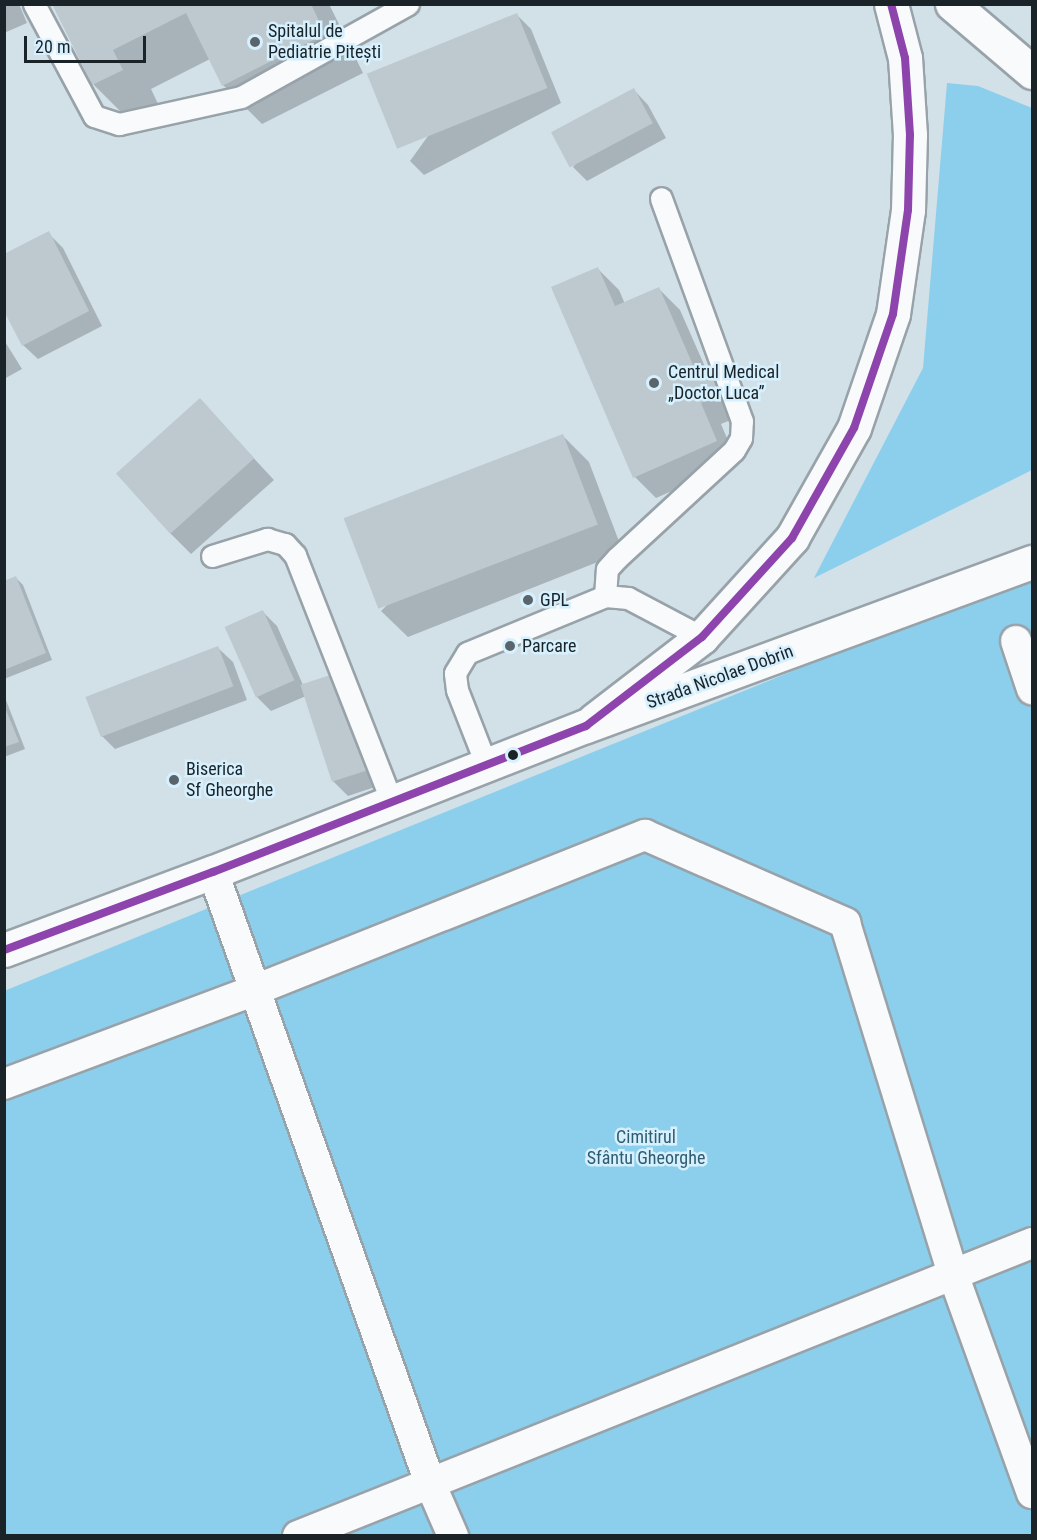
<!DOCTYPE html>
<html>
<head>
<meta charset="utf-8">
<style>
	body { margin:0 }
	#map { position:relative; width:1037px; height:1540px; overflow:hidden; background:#d2e0e8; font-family:"Roboto Condensed",sans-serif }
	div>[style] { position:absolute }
	.green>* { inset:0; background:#8ccfed }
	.shadow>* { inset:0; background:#0003 }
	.building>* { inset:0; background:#bdc9cf; transform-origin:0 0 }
	.roads { filter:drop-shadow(2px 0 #98a2a9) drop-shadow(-2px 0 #98a2a9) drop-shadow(0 2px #98a2a9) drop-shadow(0 -2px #98a2a9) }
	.service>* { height:21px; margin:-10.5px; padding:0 10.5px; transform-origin:10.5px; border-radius:10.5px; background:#f8fafc }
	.pedestrian>* { height:30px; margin:-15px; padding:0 15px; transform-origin:15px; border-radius:15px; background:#f8fafc }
	.tertiary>* { height:33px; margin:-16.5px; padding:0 16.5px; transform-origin:16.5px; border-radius:16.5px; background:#f8fafc }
	.primary>* { height:33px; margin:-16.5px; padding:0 16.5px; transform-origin:16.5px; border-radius:16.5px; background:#f8fafc }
	.bus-1>* { height:8px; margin:-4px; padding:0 4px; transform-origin:4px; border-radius:4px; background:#8e44ad }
	.dots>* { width:16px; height:16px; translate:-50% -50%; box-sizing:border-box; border:3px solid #d6f0fe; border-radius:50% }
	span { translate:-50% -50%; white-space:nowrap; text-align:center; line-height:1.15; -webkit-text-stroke:5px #d6f0fe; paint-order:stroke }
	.poi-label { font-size:18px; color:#192328 }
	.left { translate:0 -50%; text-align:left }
	.street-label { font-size:18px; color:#192328 }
	.park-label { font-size:18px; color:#2e5c71 }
	.frame { position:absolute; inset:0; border:6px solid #192328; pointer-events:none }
	.scale { position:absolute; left:24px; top:36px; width:122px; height:27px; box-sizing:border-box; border:3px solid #192328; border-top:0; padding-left:8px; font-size:18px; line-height:21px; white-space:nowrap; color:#192328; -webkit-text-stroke:4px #d6f0fe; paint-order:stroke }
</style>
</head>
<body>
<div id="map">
	<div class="green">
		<div style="clip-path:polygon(947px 83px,978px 86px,1032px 108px,1032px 470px,814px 578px,923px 368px)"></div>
		<div style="clip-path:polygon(1032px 574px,1032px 1535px,5px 1535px,4px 991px)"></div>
	</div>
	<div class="shadow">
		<div style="clip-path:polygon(4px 4px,19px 4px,27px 23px,4px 33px)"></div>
		<div style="clip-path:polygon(54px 4px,329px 4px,363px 73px,262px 124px,223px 85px,210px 59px,151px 89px,161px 110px,133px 124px,94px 85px)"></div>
		<div style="clip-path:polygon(516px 14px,531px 29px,561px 103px,424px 175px,410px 161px)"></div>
		<div style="clip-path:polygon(634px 90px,648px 105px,666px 138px,587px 181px,573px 167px)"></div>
		<div style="clip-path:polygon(48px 233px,63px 248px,102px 326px,38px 359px,23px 345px)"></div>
		<div style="clip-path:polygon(598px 269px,619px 290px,625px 304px,659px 289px,680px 310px,706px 369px,729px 390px,740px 416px,721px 424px,737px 462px,656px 498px,635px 477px)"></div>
		<div style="clip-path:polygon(4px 340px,22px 369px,4px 379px)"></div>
		<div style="clip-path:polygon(200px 400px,274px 480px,191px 554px,170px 533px)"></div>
		<div style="clip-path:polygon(562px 435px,589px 462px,623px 552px,408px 637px,381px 611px)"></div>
		<div style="clip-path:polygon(16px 578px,23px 585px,52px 660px,4px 679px,4px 583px)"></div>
		<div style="clip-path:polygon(263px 612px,277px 626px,303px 685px,345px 672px,360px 686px,390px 782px,348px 796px,333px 781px,306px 696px,271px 711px,257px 697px)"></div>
		<div style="clip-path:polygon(218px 648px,233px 662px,247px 700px,115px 749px,101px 735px)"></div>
		<div style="clip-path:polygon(4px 695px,25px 749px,4px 757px)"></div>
	</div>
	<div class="building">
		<div style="clip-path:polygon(52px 4px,311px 4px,325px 34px,222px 86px,186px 13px,113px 50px,123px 70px,92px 85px)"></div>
		<div style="left:517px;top:13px;width:81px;height:162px;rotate:68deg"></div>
		<div style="left:634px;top:88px;width:40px;height:94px;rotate:62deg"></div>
		<div style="clip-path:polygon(49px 231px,89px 311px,22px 346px,4px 311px,4px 254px)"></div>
		<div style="clip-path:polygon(598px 267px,615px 306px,659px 287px,696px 372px,708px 367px,720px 394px,701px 403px,717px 441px,633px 478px,551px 287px)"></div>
		<div style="left:200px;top:398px;width:81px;height:113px;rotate:48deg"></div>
		<div style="left:563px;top:434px;width:97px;height:235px;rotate:69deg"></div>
		<div style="clip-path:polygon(16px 576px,46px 653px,4px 670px,4px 581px)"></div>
		<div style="left:263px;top:610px;width:77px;height:42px;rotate:66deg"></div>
		<div style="left:218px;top:646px;width:43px;height:142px;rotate:69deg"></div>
		<div style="left:346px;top:670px;width:102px;height:48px;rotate:72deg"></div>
		<div style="clip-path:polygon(4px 705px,19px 742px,4px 747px)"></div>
	</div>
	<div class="roads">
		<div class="service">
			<div style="left:34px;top:4px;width:127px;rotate:61.8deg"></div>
			<div style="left:94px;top:116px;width:26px;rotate:18deg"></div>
			<div style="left:119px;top:124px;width:125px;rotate:-12.5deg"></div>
			<div style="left:241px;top:97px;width:191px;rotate:-29.1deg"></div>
			<div style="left:212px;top:556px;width:58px;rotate:-17.2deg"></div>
			<div style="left:267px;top:539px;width:19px;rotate:16deg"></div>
			<div style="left:285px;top:544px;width:15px;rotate:48deg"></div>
			<div style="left:295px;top:555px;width:265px;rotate:68.6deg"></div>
			<div style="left:605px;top:596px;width:27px;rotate:-86deg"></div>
			<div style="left:607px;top:569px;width:15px;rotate:-48deg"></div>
			<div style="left:617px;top:558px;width:159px;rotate:-42.7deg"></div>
			<div style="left:734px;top:450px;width:14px;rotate:-60deg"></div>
			<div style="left:741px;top:438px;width:17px;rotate:-87deg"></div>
			<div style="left:742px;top:421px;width:237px;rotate:-110deg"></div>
			<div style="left:486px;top:764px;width:79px;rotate:-111.4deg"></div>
			<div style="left:457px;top:690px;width:17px;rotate:-97deg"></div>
			<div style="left:455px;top:673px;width:23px;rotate:-59deg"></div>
			<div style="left:467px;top:653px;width:149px;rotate:-22.4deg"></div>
			<div style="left:605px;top:596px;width:23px;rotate:5deg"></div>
			<div style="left:628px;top:598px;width:84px;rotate:27.8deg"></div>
		</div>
		<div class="pedestrian">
			<div style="left:1016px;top:641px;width:51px;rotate:71.6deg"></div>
			<div style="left:213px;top:872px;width:648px;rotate:70.45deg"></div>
			<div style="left:430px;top:1483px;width:58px;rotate:66.5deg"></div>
			<div style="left:4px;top:1084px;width:268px;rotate:-20.5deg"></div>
			<div style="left:255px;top:990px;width:420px;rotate:-21.7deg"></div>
			<div style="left:645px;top:835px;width:219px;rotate:23.7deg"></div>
			<div style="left:845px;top:923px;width:367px;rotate:72.9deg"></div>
			<div style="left:953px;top:1274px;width:233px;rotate:70.2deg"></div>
			<div style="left:298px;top:1536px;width:790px;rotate:-21.76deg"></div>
		</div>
		<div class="tertiary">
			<div style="left:952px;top:4px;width:105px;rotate:40.4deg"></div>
			<div style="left:594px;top:720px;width:136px;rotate:-37.5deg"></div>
			<div style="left:702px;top:637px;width:134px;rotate:-47.7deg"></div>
			<div style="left:792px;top:538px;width:126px;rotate:-60.6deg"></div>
			<div style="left:854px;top:428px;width:120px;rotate:-71.1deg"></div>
			<div style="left:893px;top:314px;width:105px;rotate:-81.8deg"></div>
			<div style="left:908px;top:210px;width:75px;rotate:-88.5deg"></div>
			<div style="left:910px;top:135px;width:77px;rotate:-93.7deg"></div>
			<div style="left:905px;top:58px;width:56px;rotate:-104.5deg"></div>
		</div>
		<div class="primary">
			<div style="left:4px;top:950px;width:223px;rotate:-20.5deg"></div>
			<div style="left:213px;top:872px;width:401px;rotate:-21.4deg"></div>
			<div style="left:586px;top:726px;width:475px;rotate:-20.2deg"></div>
		</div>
	</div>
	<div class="bus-1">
		<div style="left:4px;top:950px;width:223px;rotate:-20.5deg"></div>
		<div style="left:213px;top:872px;width:401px;rotate:-21.4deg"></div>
		<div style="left:586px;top:726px;width:146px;rotate:-37.5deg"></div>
		<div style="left:702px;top:637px;width:134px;rotate:-47.7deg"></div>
		<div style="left:792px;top:538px;width:126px;rotate:-60.6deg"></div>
		<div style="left:854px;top:428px;width:120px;rotate:-71.1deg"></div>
		<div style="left:893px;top:314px;width:105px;rotate:-81.8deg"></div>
		<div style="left:908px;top:210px;width:75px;rotate:-88.5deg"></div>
		<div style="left:910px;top:135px;width:77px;rotate:-93.7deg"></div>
		<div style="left:905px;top:58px;width:56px;rotate:-104.5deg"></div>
	</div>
	<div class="dots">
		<div style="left:255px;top:42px;background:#5a656b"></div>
		<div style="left:654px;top:383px;background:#5a656b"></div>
		<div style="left:528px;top:600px;background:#5a656b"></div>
		<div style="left:510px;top:646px;background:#5a656b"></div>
		<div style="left:513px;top:755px;background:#192328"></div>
		<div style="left:174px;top:780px;background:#5a656b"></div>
	</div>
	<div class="poi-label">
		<span class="left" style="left:268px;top:42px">Spitalul de<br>Pediatrie Pitești</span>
		<span class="left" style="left:668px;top:383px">Centrul Medical<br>„Doctor Luca”</span>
		<span class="left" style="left:540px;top:600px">GPL</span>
		<span class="left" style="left:522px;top:646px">Parcare</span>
		<span class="left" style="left:186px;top:780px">Biserica<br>Sf Gheorghe</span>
	</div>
	<div class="street-label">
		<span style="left:720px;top:677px;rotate:-20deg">Strada Nicolae Dobrin</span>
	</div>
	<div class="park-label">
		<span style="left:646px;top:1148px">Cimitirul<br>Sfântu Gheorghe</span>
	</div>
	<div class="frame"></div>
	<div class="scale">20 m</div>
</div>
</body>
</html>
